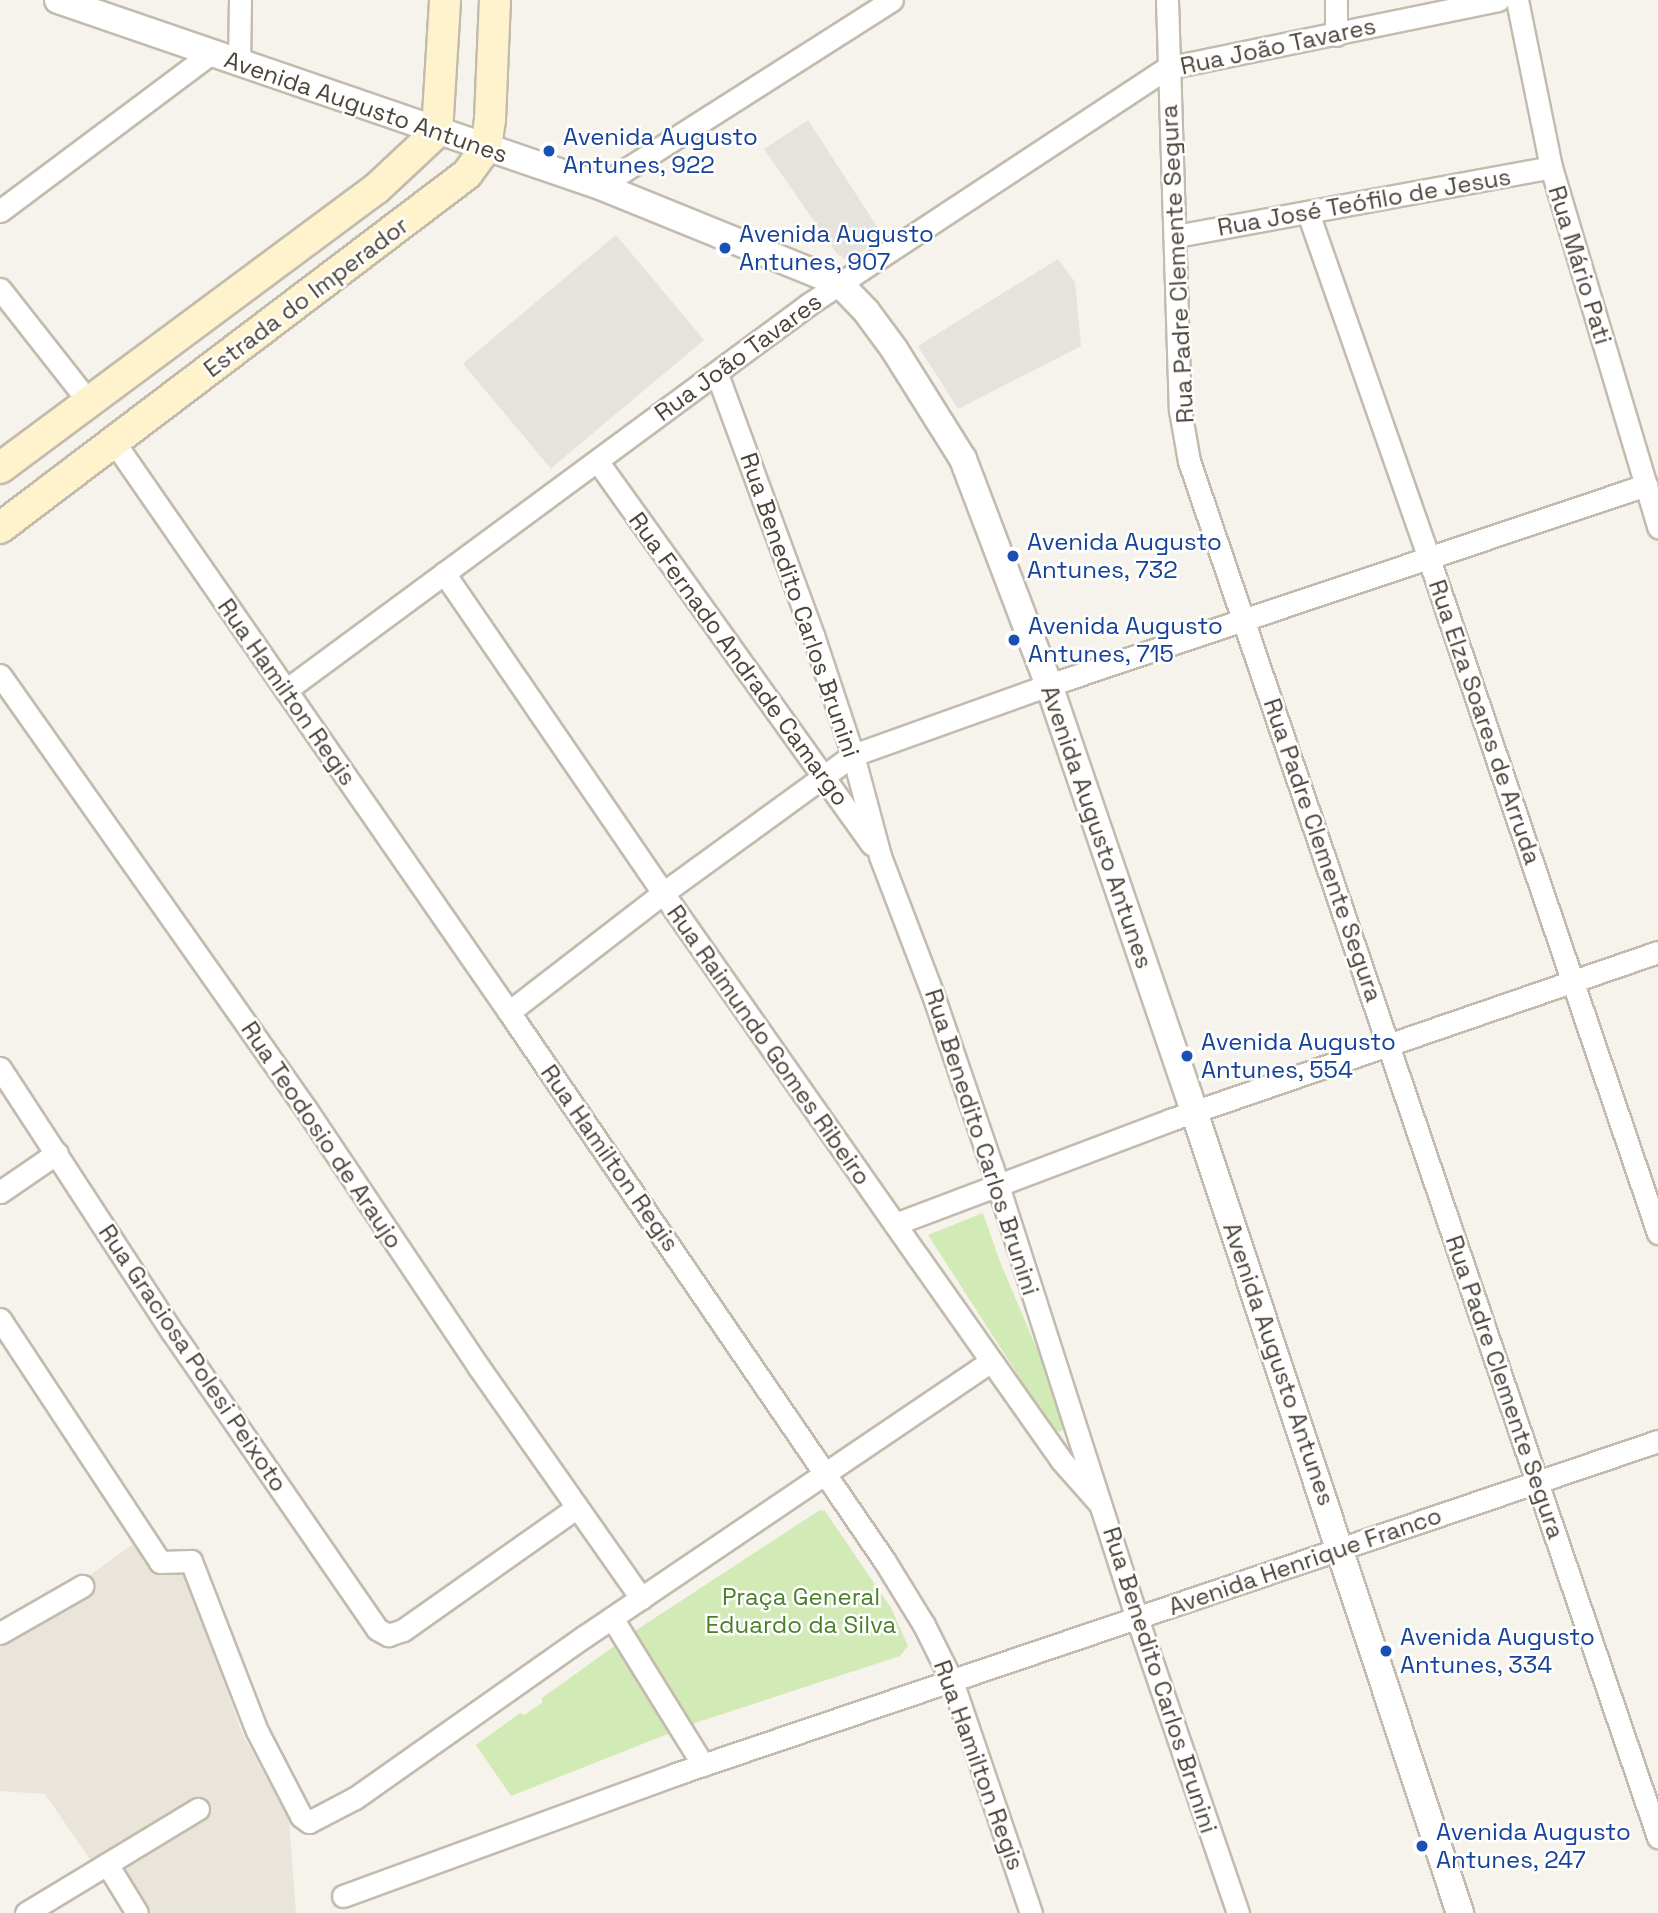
<!DOCTYPE html>
<html>
<head>
<meta charset="utf-8">
<style>
	body { margin:0 }
	#map { position:relative; width:1658px; height:1913px; overflow:hidden; background:#f6f3ec; font-family:"Space Grotesk",sans-serif }
	div>[style] { position:absolute }
	.residential>* { inset:0; background:#eae5da }
	.industrial>* { inset:0; background:#e6e2dd; transform-origin:0 0 }
	.green>* { inset:0; background:#d2eab5 }
	.roads { filter:drop-shadow(2px 0 #c2bbae) drop-shadow(-2px 0 #c2bbae) drop-shadow(0 2px #c2bbae) drop-shadow(0 -2px #c2bbae) }
	.minor>* { height:21px; margin:-10.5px; padding:0 10.5px; transform-origin:10.5px; border-radius:10.5px; background:#fff }
	.tertiary>* { height:26px; margin:-13px; padding:0 13px; transform-origin:13px; border-radius:13px; background:#fff }
	.secondary>* { height:30px; margin:-15px; padding:0 15px; transform-origin:15px; border-radius:15px; background:#fff3cd }
	.dots>* { width:19px; height:19px; translate:-50% -50%; box-sizing:border-box; border:4px solid #fff; border-radius:50% }
	span { translate:-50% -50%; white-space:nowrap; text-align:center; line-height:1.15; -webkit-text-stroke:5px #fff; paint-order:stroke }
	.street-label { font-size:24px; color:#4b4439 }
	.transit-label { font-size:24px; color:#164399 }
	.left { translate:0 -50%; text-align:left }
	.park-label { font-size:24px; color:#4a7f2a }
</style>
</head>
<body>
<div id="map">
	<div class="residential">
		<div style="clip-path:polygon(140px 1539px,163px 1574px,187px 1573px,242px 1733px,289px 1820px,296px 1913px,127px 1913px,45px 1794px,0 1791px,0 1629px,89px 1576px)"></div>
	</div>
	<div class="industrial">
		<div style="clip-path:polygon(808px 120px,885px 239px,846px 260px,837px 254px,764px 149px)"></div>
		<div style="left:616px;top:235px;width:137px;height:200px;rotate:50deg"></div>
		<div style="clip-path:polygon(1058px 259px,1075px 282px,1081px 346px,958px 409px,918px 346px)"></div>
	</div>
	<div class="green">
		<div style="clip-path:polygon(983px 1213px,1000px 1262px,1060px 1403px,1064px 1425px,1061px 1432px,1046px 1426px,1018px 1375px,928px 1235px)"></div>
		<div style="clip-path:polygon(820px 1510px,825px 1511px,891px 1608px,908px 1646px,900px 1656px,698px 1722px,511px 1796px,476px 1745px,520px 1713px,524px 1715px,542px 1703px,542px 1698px,641px 1627px)"></div>
	</div>
	<div class="roads">
		<div class="minor">
			<div style="left:1167px;top:0;width:410px;rotate:88.2deg"></div>
			<div style="left:1180px;top:410px;width:52px;rotate:80deg"></div>
			<div style="left:1189px;top:461px;width:1454px;rotate:71.18deg"></div>
			<div style="left:1517px;top:0;width:170px;rotate:78.5deg"></div>
			<div style="left:1551px;top:167px;width:376px;rotate:73.4deg"></div>
			<div style="left:1336px;top:35px;width:35px;rotate:-90deg"></div>
			<div style="left:239px;top:63px;width:63px;rotate:-89.1deg"></div>
			<div style="left:600px;top:186px;width:346px;rotate:-32.5deg"></div>
			<div style="left:0;top:211px;width:262px;rotate:-36.8deg"></div>
			<div style="left:1308px;top:213px;width:367px;rotate:70.7deg"></div>
			<div style="left:1429px;top:559px;width:712px;rotate:71.23deg"></div>
			<div style="left:1176px;top:236px;width:381px;rotate:-10.4deg"></div>
			<div style="left:0;top:289px;width:144px;rotate:51.8deg"></div>
			<div style="left:717px;top:374px;width:278px;rotate:69.8deg"></div>
			<div style="left:813px;top:635px;width:126px;rotate:71.6deg"></div>
			<div style="left:853px;top:755px;width:105px;rotate:75deg"></div>
			<div style="left:880px;top:856px;width:146px;rotate:69.1deg"></div>
			<div style="left:932px;top:992px;width:185px;rotate:71.1deg"></div>
			<div style="left:992px;top:1167px;width:474px;rotate:72.2deg"></div>
			<div style="left:1137px;top:1618px;width:312px;rotate:71.1deg"></div>
			<div style="left:114px;top:442px;width:693px;rotate:55.28deg"></div>
			<div style="left:509px;top:1012px;width:664px;rotate:55.62deg"></div>
			<div style="left:884px;top:1560px;width:76px;rotate:58.4deg"></div>
			<div style="left:924px;top:1625px;width:63px;rotate:63.4deg"></div>
			<div style="left:952px;top:1681px;width:245px;rotate:71.2deg"></div>
			<div style="left:598px;top:462px;width:470px;rotate:54.4deg"></div>
			<div style="left:444px;top:573px;width:388px;rotate:55.6deg"></div>
			<div style="left:663px;top:893px;width:444px;rotate:55deg"></div>
			<div style="left:918px;top:1257px;width:248px;rotate:54.8deg"></div>
			<div style="left:1061px;top:1460px;width:57px;rotate:48.5deg"></div>
			<div style="left:0;top:675px;width:531px;rotate:54.81deg"></div>
			<div style="left:306px;top:1109px;width:309px;rotate:56.2deg"></div>
			<div style="left:478px;top:1366px;width:284px;rotate:54.9deg"></div>
			<div style="left:286px;top:690px;width:650px;rotate:-36.43deg"></div>
			<div style="left:809px;top:304px;width:429px;rotate:-33.4deg"></div>
			<div style="left:1167px;top:68px;width:338px;rotate:-11.6deg"></div>
			<div style="left:509px;top:1012px;width:195px;rotate:-37.7deg"></div>
			<div style="left:663px;top:893px;width:235px;rotate:-36deg"></div>
			<div style="left:853px;top:755px;width:208px;rotate:-19.7deg"></div>
			<div style="left:1049px;top:685px;width:630px;rotate:-18.52deg"></div>
			<div style="left:0;top:1068px;width:316px;rotate:56.9deg"></div>
			<div style="left:173px;top:1333px;width:359px;rotate:55.4deg"></div>
			<div style="left:377px;top:1629px;width:13px;rotate:29deg"></div>
			<div style="left:388px;top:1635px;width:16px;rotate:-18deg"></div>
			<div style="left:403px;top:1630px;width:212px;rotate:-35.2deg"></div>
			<div style="left:0;top:1192px;width:69px;rotate:-34.4deg"></div>
			<div style="left:895px;top:1224px;width:294px;rotate:-20.7deg"></div>
			<div style="left:1170px;top:1120px;width:516px;rotate:-19deg"></div>
			<div style="left:0;top:1319px;width:291px;rotate:56.6deg"></div>
			<div style="left:160px;top:1562px;width:31px;rotate:-2deg"></div>
			<div style="left:191px;top:1561px;width:182px;rotate:68.8deg"></div>
			<div style="left:257px;top:1731px;width:96px;rotate:62.6deg"></div>
			<div style="left:301px;top:1816px;width:10px;rotate:37deg"></div>
			<div style="left:309px;top:1822px;width:52px;rotate:-27.6deg"></div>
			<div style="left:355px;top:1798px;width:281px;rotate:-35.2deg"></div>
			<div style="left:585px;top:1636px;width:490px;rotate:-34.1deg"></div>
			<div style="left:612px;top:1618px;width:173px;rotate:58.2deg"></div>
			<div style="left:0;top:1633px;width:95px;rotate:-29.8deg"></div>
			<div style="left:107px;top:1864px;width:57px;rotate:58.5deg"></div>
			<div style="left:343px;top:1896px;width:355px;rotate:-20.1deg"></div>
			<div style="left:676px;top:1774px;width:1037px;rotate:-18.73deg"></div>
			<div style="left:26px;top:1913px;width:201px;rotate:-31.2deg"></div>
		</div>
		<div class="tertiary">
			<div style="left:58px;top:0;width:573px;rotate:18.94deg"></div>
			<div style="left:600px;top:186px;width:258px;rotate:22.1deg"></div>
			<div style="left:839px;top:283px;width:39px;rotate:46deg"></div>
			<div style="left:866px;top:311px;width:47px;rotate:53.6deg"></div>
			<div style="left:894px;top:349px;width:130px;rotate:57.9deg"></div>
			<div style="left:963px;top:459px;width:242px;rotate:69.2deg"></div>
			<div style="left:1049px;top:685px;width:450px;rotate:71.2deg"></div>
			<div style="left:1194px;top:1111px;width:845px;rotate:71.65deg"></div>
		</div>
		<div class="secondary">
			<div style="left:0;top:468px;width:468px;rotate:-36.6deg"></div>
			<div style="left:376px;top:189px;width:83px;rotate:-43.1deg"></div>
			<div style="left:437px;top:132px;width:132px;rotate:-86.5deg"></div>
			<div style="left:0;top:528px;width:586px;rotate:-37.16deg"></div>
			<div style="left:467px;top:174px;width:32px;rotate:-54deg"></div>
			<div style="left:486px;top:148px;width:29px;rotate:-82deg"></div>
			<div style="left:490px;top:119px;width:119px;rotate:-87.6deg"></div>
		</div>
	</div>
	<div class="dots">
		<div style="left:549px;top:151px;background:#1a4fb4"></div>
		<div style="left:725px;top:248px;background:#1a4fb4"></div>
		<div style="left:1013px;top:556px;background:#1a4fb4"></div>
		<div style="left:1014px;top:640px;background:#1a4fb4"></div>
		<div style="left:1187px;top:1056px;background:#1a4fb4"></div>
		<div style="left:1386px;top:1651px;background:#1a4fb4"></div>
		<div style="left:1422px;top:1846px;background:#1a4fb4"></div>
	</div>
	<div class="street-label">
		<span style="left:1278px;top:46px;rotate:-12deg">Rua João Tavares</span>
		<span style="left:366px;top:107px;rotate:19deg">Avenida Augusto Antunes</span>
		<span style="left:1364px;top:202px;rotate:-10deg">Rua José Teófilo de Jesus</span>
		<span style="left:1177px;top:264px;rotate:-93deg">Rua Padre Clemente Segura</span>
		<span style="left:1580px;top:265px;rotate:73deg">Rua Mário Pati</span>
		<span style="left:306px;top:297px;rotate:-37deg">Estrada do Imperador</span>
		<span style="left:738px;top:357px;rotate:-36deg">Rua João Tavares</span>
		<span style="left:800px;top:605px;rotate:71deg">Rua Benedito Carlos Brunini</span>
		<span style="left:739px;top:659px;rotate:54deg">Rua Fernado Andrade Camargo</span>
		<span style="left:287px;top:692px;rotate:55deg">Rua Hamilton Regis</span>
		<span style="left:1485px;top:722px;rotate:71deg">Rua Elza Soares de Arruda</span>
		<span style="left:1097px;top:827px;rotate:71deg">Avenida Augusto Antunes</span>
		<span style="left:1323px;top:850px;rotate:71deg">Rua Padre Clemente Segura</span>
		<span style="left:769px;top:1045px;rotate:55deg">Rua Raimundo Gomes Ribeiro</span>
		<span style="left:322px;top:1135px;rotate:56deg">Rua Teodosio de Araujo</span>
		<span style="left:982px;top:1142px;rotate:72deg">Rua Benedito Carlos Brunini</span>
		<span style="left:610px;top:1158px;rotate:55deg">Rua Hamilton Regis</span>
		<span style="left:193px;top:1358px;rotate:56deg">Rua Graciosa Polesi Peixoto</span>
		<span style="left:1279px;top:1364px;rotate:71deg">Avenida Augusto Antunes</span>
		<span style="left:1505px;top:1387px;rotate:71deg">Rua Padre Clemente Segura</span>
		<span style="left:1305px;top:1561px;rotate:-19deg">Avenida Henrique Franco</span>
		<span style="left:1160px;top:1680px;rotate:72deg">Rua Benedito Carlos Brunini</span>
		<span style="left:979px;top:1765px;rotate:70deg">Rua Hamilton Regis</span>
	</div>
	<div class="transit-label">
		<span class="left" style="left:563px;top:151px">Avenida Augusto<br>Antunes, 922</span>
		<span class="left" style="left:739px;top:248px">Avenida Augusto<br>Antunes, 907</span>
		<span class="left" style="left:1027px;top:556px">Avenida Augusto<br>Antunes, 732</span>
		<span class="left" style="left:1028px;top:640px">Avenida Augusto<br>Antunes, 715</span>
		<span class="left" style="left:1201px;top:1056px">Avenida Augusto<br>Antunes, 554</span>
		<span class="left" style="left:1400px;top:1651px">Avenida Augusto<br>Antunes, 334</span>
		<span class="left" style="left:1436px;top:1846px">Avenida Augusto<br>Antunes, 247</span>
	</div>
	<div class="park-label">
		<span style="left:801px;top:1611px">Praça General<br>Eduardo da Silva</span>
	</div>
</div>
</body>
</html>
